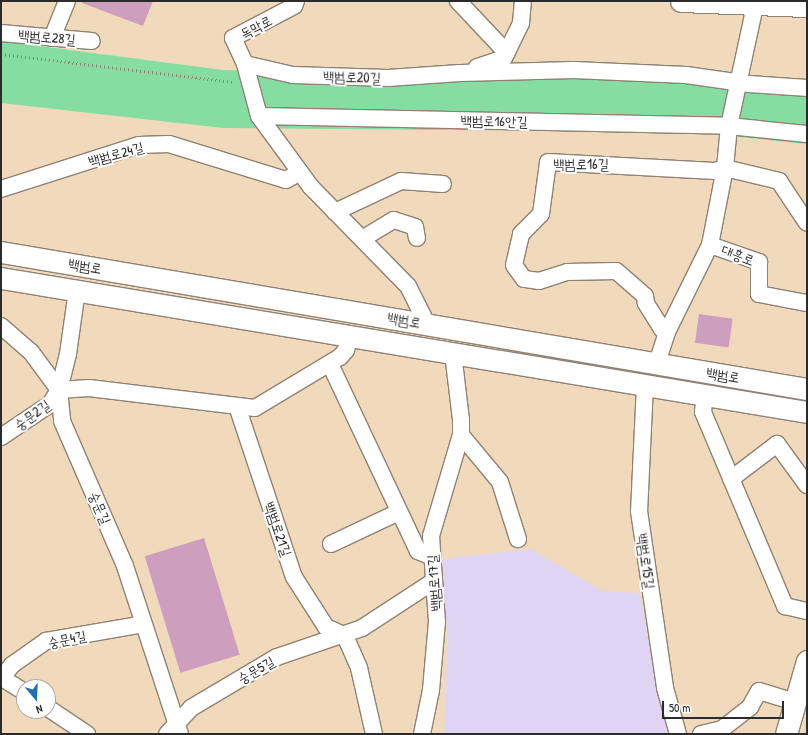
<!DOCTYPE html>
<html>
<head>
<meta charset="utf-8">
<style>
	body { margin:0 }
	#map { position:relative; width:808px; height:735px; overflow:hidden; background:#f1dabb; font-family:"Patrick Hand","Poor Story",sans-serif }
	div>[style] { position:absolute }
	.built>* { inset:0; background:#e0d4f4 }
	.green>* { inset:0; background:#86dda1 }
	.building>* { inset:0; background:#ce9ebf; transform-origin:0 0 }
	.path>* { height:2.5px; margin-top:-1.25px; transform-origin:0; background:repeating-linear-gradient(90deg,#8e8273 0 1px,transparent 0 4px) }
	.roads { filter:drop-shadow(1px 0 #8e8273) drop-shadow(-1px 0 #8e8273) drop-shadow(0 1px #8e8273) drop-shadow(0 -1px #8e8273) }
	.minor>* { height:16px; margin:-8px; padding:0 8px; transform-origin:8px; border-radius:8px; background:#fff }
	.major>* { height:21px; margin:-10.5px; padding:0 10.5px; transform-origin:10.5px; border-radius:10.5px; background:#fff }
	span { translate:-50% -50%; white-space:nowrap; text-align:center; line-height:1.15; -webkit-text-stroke:4px #fff; paint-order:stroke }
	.street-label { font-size:14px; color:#2b2b2b }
	.frame { position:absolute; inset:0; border:2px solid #2b2b2b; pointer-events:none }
	.north { position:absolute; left:16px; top:679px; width:40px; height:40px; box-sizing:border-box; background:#fff; border:1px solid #aaa; border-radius:50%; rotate:161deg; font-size:11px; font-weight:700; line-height:16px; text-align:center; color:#2b2b2b }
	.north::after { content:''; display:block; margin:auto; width:14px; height:18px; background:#1f6fb2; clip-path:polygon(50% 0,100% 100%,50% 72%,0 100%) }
	.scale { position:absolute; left:662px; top:701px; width:122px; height:18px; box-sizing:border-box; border:2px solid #2b2b2b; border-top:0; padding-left:5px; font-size:12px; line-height:14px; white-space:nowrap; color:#2b2b2b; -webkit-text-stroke:3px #fff; paint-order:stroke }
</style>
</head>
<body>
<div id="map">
	<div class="built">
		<div style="clip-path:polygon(530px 549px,603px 591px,639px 593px,672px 734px,444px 734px,448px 640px,441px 559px)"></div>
	</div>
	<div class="green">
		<div style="clip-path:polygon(1px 41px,223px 70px,684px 79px,807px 88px,807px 144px,690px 132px,223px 128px,1px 103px)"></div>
	</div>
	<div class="building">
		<div style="clip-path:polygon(83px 1px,153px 1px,143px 26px,82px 3px)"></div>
		<div style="left:699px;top:314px;width:34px;height:29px;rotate:8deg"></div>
		<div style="left:204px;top:538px;width:122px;height:62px;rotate:73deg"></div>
	</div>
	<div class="path">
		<div style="left:1px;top:54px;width:234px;rotate:6.9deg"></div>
	</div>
	<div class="roads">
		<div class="minor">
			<div style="left:296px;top:1px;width:5px;rotate:112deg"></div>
			<div style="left:294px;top:6px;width:69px;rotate:152.3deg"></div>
			<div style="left:233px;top:38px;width:29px;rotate:65deg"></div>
			<div style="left:245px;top:64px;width:54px;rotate:74.9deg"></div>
			<div style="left:259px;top:116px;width:88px;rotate:53.8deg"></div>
			<div style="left:311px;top:187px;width:139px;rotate:45.6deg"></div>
			<div style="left:408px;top:286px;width:42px;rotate:63.4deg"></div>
			<div style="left:458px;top:1px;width:71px;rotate:46.7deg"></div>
			<div style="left:1px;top:33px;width:91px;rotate:5deg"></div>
			<div style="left:52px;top:38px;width:40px;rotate:-68deg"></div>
			<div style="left:245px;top:64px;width:49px;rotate:12.9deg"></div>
			<div style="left:293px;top:75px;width:95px;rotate:1.8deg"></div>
			<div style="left:388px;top:78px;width:72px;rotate:-4deg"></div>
			<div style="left:460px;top:73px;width:114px;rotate:-1.5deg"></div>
			<div style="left:574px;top:70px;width:112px;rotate:2.6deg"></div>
			<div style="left:686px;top:75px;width:64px;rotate:8.1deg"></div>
			<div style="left:749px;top:84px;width:58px;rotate:3.9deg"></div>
			<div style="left:477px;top:67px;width:28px;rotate:-18deg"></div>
			<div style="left:504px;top:58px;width:39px;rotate:-64deg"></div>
			<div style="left:521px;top:23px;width:22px;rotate:-85deg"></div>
			<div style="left:259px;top:116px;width:470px;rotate:1.2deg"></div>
			<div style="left:729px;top:126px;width:78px;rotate:5.9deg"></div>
			<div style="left:1px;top:189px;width:145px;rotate:-17.7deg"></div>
			<div style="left:139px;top:145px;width:30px;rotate:-2deg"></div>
			<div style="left:169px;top:144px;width:122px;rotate:17.1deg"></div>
			<div style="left:286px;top:180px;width:16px;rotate:-30deg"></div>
			<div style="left:335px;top:212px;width:73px;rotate:-25.2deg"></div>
			<div style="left:401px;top:181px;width:42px;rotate:4.1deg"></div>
			<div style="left:362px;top:239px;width:37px;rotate:-31deg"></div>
			<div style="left:394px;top:220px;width:22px;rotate:18deg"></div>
			<div style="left:415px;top:227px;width:11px;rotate:80deg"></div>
			<div style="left:710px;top:245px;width:52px;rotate:19.1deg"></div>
			<div style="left:759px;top:262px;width:32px;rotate:90deg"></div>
			<div style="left:759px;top:294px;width:49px;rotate:10.6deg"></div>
			<div style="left:77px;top:290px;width:65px;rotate:98deg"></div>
			<div style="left:68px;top:354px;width:37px;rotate:104deg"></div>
			<div style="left:59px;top:390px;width:31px;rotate:84deg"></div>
			<div style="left:62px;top:421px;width:158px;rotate:66.5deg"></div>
			<div style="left:125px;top:566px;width:177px;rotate:71.9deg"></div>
			<div style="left:1px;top:326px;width:40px;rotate:41deg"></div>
			<div style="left:31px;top:352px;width:47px;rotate:53.6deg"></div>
			<div style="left:667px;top:332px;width:6px;rotate:-149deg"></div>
			<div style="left:662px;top:329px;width:31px;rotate:-122deg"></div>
			<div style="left:646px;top:303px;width:7px;rotate:-98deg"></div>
			<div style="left:645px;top:296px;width:38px;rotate:-139deg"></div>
			<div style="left:616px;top:271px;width:49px;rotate:178.8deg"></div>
			<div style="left:567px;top:272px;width:29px;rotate:162deg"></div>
			<div style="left:539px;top:281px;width:15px;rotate:-172deg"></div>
			<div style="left:524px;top:279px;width:17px;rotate:-126deg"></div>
			<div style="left:514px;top:265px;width:32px;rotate:-77deg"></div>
			<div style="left:521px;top:234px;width:28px;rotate:-45deg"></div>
			<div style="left:541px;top:214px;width:52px;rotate:-82.3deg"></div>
			<div style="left:548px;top:162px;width:167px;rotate:3.1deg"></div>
			<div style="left:715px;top:171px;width:10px;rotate:-17deg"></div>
			<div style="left:725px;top:168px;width:56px;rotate:13.5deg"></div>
			<div style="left:779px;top:181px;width:50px;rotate:56.3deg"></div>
			<div style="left:657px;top:363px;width:33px;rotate:-72deg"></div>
			<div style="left:667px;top:332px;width:97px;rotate:-63.7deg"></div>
			<div style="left:710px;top:245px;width:78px;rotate:-79deg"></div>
			<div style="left:725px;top:168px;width:42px;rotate:-84.6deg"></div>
			<div style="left:729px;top:126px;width:128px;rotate:-77.8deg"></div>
			<div style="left:330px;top:364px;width:207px;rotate:64.8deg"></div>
			<div style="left:418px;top:551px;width:16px;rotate:22deg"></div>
			<div style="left:645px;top:385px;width:126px;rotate:92.7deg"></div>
			<div style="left:639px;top:511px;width:179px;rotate:81.6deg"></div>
			<div style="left:665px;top:688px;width:48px;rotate:74.2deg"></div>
			<div style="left:59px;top:390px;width:30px;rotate:-4deg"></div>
			<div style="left:89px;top:388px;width:167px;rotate:6.9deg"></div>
			<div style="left:255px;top:408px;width:99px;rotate:-31deg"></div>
			<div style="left:340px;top:357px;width:9px;rotate:-49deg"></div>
			<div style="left:346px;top:350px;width:15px;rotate:-74deg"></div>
			<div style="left:705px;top:395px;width:17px;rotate:97deg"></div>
			<div style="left:703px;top:412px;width:211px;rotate:67.1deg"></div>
			<div style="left:785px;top:606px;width:23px;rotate:13deg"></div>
			<div style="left:237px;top:406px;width:180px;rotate:71.6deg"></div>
			<div style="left:294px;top:577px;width:59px;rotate:57.4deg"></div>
			<div style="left:326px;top:627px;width:21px;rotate:25deg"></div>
			<div style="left:461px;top:435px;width:61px;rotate:50.3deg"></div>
			<div style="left:500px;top:482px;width:60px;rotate:72.5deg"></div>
			<div style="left:1px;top:437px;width:59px;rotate:-34deg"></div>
			<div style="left:50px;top:404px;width:17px;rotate:-57deg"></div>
			<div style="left:731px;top:479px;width:58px;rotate:-37.3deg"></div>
			<div style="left:777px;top:444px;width:51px;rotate:53.8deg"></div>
			<div style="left:331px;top:544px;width:75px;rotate:-25.2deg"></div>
			<div style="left:345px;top:636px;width:35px;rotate:66deg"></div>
			<div style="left:359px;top:668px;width:68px;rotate:77.2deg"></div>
			<div style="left:2px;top:678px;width:26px;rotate:32deg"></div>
			<div style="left:1px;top:679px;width:18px;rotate:-52deg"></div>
			<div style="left:12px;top:665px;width:42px;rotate:-35.2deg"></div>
			<div style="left:46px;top:641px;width:99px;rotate:-9.8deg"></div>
			<div style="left:48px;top:708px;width:47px;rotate:33.7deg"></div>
			<div style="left:167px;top:734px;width:35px;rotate:-47deg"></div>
			<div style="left:191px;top:708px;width:100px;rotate:-30.7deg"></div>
			<div style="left:277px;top:657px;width:90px;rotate:-18.8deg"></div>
			<div style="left:362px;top:628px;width:86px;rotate:-33.1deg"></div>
			<div style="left:422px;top:734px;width:45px;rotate:-78.4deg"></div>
			<div style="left:431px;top:690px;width:68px;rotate:-85deg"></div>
			<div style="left:437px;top:622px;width:86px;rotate:-94deg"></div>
			<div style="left:431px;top:536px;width:105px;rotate:-73.5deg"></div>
			<div style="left:461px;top:435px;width:15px;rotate:-90deg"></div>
			<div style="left:461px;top:420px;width:67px;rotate:-96.8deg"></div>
			<div style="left:701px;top:734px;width:22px;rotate:-13deg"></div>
			<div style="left:722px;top:729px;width:36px;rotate:-38deg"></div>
			<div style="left:750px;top:707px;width:18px;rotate:-61deg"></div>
			<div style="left:759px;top:691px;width:38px;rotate:17deg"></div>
		</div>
		<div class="major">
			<div style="left:681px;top:1px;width:126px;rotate:2.3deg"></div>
			<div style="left:1px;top:252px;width:818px;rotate:9.65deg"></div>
			<div style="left:1px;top:278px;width:817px;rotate:9.44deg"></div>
			<div style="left:786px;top:734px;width:76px;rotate:-74deg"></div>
		</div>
	</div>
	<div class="street-label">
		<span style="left:256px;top:27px;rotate:-28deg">독막로</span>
		<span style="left:47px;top:37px;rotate:5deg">백범로28길</span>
		<span style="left:352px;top:77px;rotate:2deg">백범로20길</span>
		<span style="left:494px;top:121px;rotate:1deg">백범로16안길</span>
		<span style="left:116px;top:154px;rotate:-15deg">백범로24길</span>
		<span style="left:581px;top:164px">백범로16길</span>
		<span style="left:738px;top:255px;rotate:21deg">대흥로</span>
		<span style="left:85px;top:266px;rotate:10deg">백범로</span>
		<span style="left:404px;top:320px;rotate:10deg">백범로</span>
		<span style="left:723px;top:375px;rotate:10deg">백범로</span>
		<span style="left:32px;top:415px;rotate:-36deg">숭문2길</span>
		<span style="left:100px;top:508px;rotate:66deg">숭문길</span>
		<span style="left:278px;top:529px;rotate:71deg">백범로21길</span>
		<span style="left:646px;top:561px;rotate:82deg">백범로15길</span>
		<span style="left:434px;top:583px;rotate:-94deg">백범로17길</span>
		<span style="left:67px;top:639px;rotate:-12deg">숭문4길</span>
		<span style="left:256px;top:670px;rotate:-30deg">숭문5길</span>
	</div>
	<div class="frame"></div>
	<div class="north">N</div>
	<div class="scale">50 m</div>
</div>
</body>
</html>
